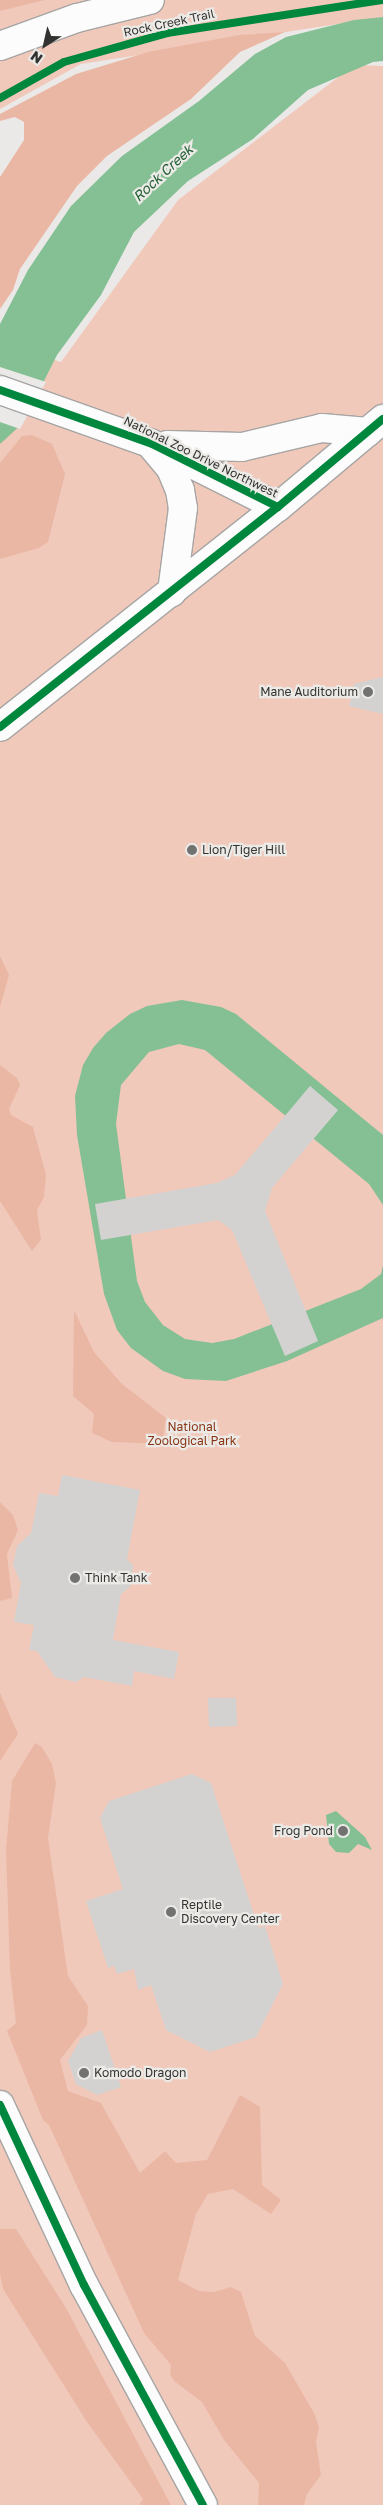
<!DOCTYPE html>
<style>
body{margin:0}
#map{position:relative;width:383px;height:2505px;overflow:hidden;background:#eae9e8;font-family:"Golos Text",sans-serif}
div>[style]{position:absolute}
.green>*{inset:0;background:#f1c9bb}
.forest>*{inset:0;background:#ebb7a5}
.water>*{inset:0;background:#85c095}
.pier>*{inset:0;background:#eae9e8}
.building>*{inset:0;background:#d3d2d1}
.roads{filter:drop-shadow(1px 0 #a6a5a4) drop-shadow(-1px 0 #a6a5a4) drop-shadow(0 1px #a6a5a4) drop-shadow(0 -1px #a6a5a4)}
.minor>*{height:28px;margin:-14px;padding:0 14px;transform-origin:14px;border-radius:14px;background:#fcfcfc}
.major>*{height:28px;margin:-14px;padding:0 14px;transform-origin:14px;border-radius:14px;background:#fcfcfc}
.cycleway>*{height:8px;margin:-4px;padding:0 4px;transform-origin:4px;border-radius:4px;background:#00873e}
.dots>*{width:14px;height:14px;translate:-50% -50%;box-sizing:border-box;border:2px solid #ebeae7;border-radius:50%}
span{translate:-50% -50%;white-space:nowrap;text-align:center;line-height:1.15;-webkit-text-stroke:4.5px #ebeae7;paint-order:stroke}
.street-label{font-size:12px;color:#323230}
.poi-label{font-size:12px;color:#323230}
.right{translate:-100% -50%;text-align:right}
.left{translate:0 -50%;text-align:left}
.park-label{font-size:12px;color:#893515}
.water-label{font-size:14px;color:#256137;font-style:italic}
.north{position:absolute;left:20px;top:20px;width:50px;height:50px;-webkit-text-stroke:4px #ebeae7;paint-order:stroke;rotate:215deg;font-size:14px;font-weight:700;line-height:20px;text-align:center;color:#323230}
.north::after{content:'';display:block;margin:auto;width:18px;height:22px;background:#323230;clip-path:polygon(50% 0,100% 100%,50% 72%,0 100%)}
</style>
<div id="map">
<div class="green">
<div style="clip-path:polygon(0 0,383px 0,383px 17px,81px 64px,0 109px)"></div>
<div style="clip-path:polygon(354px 65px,383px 66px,383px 2505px,0 2505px,0 343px,61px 362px,178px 200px)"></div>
</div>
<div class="forest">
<div style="clip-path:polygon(0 0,45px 0,0 11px)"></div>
<div style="clip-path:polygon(285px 32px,240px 52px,191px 99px,107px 156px,77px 186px,20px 269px,13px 290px,0 309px,0 177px,24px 140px,24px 122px,15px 117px,0 121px,0 114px,76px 74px,148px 52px,239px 35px)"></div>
<div style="clip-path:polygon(32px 435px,52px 444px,65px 474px,48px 542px,39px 548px,0 559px,0 463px,22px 436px)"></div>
<div style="clip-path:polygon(0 956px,9px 975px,0 1007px)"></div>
<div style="clip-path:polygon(0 1065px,17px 1078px,20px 1085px,9px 1109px,11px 1115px,33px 1127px,46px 1175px,44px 1197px,37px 1210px,41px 1240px,32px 1251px,0 1201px)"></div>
<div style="clip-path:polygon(74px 1310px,94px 1352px,122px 1384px,166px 1418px,162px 1444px,112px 1442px,92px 1433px,94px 1414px,73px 1396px)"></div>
<div style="clip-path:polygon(0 1502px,13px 1515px,18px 1530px,7px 1554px,12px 1598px,0 1601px)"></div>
<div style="clip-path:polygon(0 1693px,18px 1734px,0 1761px)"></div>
<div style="clip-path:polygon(35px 1743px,42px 1747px,52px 1764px,56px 1783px,48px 1838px,68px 1976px,88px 2006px,87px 2025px,60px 2060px,68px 2091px,101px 2103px,140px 2173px,165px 2151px,176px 2163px,207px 2160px,240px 2095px,260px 2107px,262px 2185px,281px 2200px,271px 2214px,233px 2189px,208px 2194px,196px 2214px,178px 2280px,199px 2291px,214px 2292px,231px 2287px,241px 2292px,255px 2336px,285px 2363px,314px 2413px,319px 2427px,316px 2442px,321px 2475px,307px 2494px,304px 2505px,258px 2505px,259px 2483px,224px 2440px,202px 2402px,174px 2381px,170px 2374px,171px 2365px,144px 2333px,49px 2125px,43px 2120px,7px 2031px,16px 2023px,10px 1970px,6px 1850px,12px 1781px)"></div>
<div style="clip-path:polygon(0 2229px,16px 2229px,66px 2308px,171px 2505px,139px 2505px,143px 2499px,87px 2422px,3px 2289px,0 2274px)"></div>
</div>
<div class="water">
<div style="clip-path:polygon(383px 17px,383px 61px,373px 62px,308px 90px,253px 139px,188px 181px,134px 232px,101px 295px,57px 355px,23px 423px,0 444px,0 324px,28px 270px,71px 206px,122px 156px,199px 101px,255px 54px,286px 37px,354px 20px)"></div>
<div style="clip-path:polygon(182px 1000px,221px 1007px,236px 1014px,383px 1135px,383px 1205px,369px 1184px,205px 1050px,179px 1044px,149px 1052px,121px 1085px,116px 1124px,137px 1281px,145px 1302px,163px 1325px,185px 1339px,212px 1343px,234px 1339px,361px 1289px,381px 1274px,383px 1265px,383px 1318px,287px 1361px,226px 1381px,185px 1379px,163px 1371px,131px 1348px,117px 1330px,104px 1294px,77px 1135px,75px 1096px,83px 1065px,93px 1048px,106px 1033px,130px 1014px,147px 1006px)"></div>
<div style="clip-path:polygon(336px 1811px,365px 1837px,372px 1850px,358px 1844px,349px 1853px,336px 1852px,329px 1844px,326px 1815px)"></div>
</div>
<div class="pier">
<div style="clip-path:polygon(0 367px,46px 382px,20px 429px,0 422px)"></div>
</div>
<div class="building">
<div style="clip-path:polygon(383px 677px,383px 714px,349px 706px,354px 684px)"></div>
<div style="clip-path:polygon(310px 1086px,338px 1110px,272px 1188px,265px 1211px,318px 1341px,285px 1356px,232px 1230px,218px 1220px,101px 1240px,95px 1204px,217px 1183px,235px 1175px)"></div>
<div style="clip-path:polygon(62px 1475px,140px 1490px,127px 1559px,133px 1566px,130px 1587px,121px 1594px,113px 1640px,179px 1652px,174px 1679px,134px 1671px,132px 1686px,84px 1677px,76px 1682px,55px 1677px,37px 1651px,29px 1650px,34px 1625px,14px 1622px,21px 1583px,13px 1565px,17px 1546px,31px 1533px,39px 1493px,58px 1496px)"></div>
<div style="clip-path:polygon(208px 1698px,236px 1698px,237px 1726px,209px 1727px)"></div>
<div style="clip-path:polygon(192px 1774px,211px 1783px,257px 1924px,259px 1928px,265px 1926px,283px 1984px,256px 2037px,210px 2052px,166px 2030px,151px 1985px,138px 1990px,134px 1969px,117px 1974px,114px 1966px,108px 1968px,86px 1901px,123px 1889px,100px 1818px,109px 1801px)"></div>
<div style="clip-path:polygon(102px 2030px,121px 2087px,97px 2095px,76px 2084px,68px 2061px,81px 2038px)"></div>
</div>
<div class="roads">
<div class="minor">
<div style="left:0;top:390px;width:159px;rotate:19.5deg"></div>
<div style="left:150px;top:443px;width:143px;rotate:26.6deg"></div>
<div style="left:167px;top:445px;width:75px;rotate:1.5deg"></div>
<div style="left:242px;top:447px;width:82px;rotate:-13.4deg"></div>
<div style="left:322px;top:428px;width:46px;rotate:5deg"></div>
<div style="left:152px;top:446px;width:30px;rotate:50deg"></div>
<div style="left:171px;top:469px;width:23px;rotate:67deg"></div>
<div style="left:180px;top:490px;width:18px;rotate:81deg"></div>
<div style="left:183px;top:508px;width:85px;rotate:97.5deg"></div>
<div style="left:0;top:727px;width:355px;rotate:-38.4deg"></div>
<div style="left:278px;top:507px;width:137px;rotate:-40deg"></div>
<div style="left:0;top:2105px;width:199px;rotate:65deg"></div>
<div style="left:84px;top:2285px;width:250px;rotate:61.6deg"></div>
</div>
<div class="major">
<div style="left:0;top:46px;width:82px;rotate:-20deg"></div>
<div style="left:77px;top:18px;width:75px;rotate:-13.9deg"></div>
</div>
</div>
<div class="cycleway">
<div style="left:0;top:98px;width:73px;rotate:-29.4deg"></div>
<div style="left:64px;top:62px;width:107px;rotate:-15.7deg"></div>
<div style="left:167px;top:33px;width:219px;rotate:-8.7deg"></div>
<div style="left:0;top:390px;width:159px;rotate:19.5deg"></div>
<div style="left:150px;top:443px;width:143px;rotate:26.6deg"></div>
<div style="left:0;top:727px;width:355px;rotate:-38.4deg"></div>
<div style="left:278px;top:507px;width:137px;rotate:-40deg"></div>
<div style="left:0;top:2105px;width:199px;rotate:65deg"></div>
<div style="left:84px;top:2285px;width:250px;rotate:61.6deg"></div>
</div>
<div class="dots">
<div style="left:368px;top:692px;background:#727270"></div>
<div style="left:192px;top:850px;background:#727270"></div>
<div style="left:75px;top:1578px;background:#727270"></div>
<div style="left:343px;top:1831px;background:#727270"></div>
<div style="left:171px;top:1912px;background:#727270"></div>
<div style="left:84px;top:2073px;background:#727270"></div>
</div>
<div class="street-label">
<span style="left:169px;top:23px;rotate:-12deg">Rock Creek Trail</span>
<span style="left:201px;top:457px;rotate:26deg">National Zoo Drive Northwest</span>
</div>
<div class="poi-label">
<span class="right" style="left:358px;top:692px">Mane Auditorium</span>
<span class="left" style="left:202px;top:850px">Lion/Tiger Hill</span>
<span class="left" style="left:85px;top:1578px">Think Tank</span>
<span class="right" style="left:333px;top:1831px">Frog Pond</span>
<span class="left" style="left:181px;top:1912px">Reptile<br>Discovery Center</span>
<span class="left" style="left:94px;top:2073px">Komodo Dragon</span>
</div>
<div class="park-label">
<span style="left:192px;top:1434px">National<br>Zoological Park</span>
</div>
<div class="water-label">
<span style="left:163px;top:173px;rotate:-43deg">Rock Creek</span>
</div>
<div class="north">N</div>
</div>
